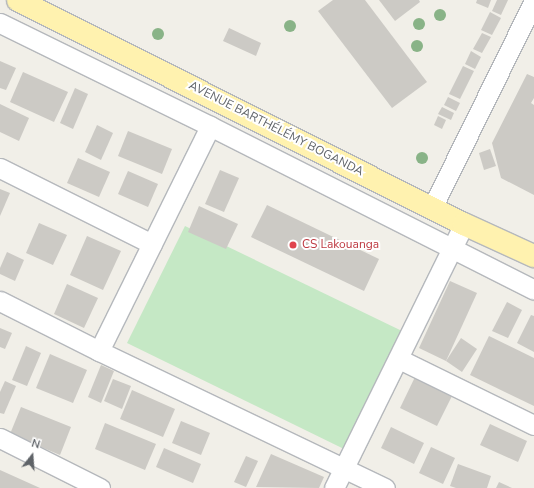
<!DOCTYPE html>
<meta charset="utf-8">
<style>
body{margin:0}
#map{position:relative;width:534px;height:488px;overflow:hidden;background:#f1efe8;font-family:"Nunito Sans",sans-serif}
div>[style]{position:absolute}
.green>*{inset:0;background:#c5e8c5}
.building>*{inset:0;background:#cccac5}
.roads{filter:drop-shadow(1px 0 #b5b8bc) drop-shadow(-1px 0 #b5b8bc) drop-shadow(0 1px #b5b8bc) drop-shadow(0 -1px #b5b8bc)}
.minor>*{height:19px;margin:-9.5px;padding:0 9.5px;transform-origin:9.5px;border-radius:9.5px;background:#fff}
.major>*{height:22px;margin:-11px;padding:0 11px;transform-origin:11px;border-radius:11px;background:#fff2af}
.trees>*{width:12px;height:12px;margin:-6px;border-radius:50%;background:#89b387}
.dots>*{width:11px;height:11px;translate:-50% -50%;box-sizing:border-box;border:2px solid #fff;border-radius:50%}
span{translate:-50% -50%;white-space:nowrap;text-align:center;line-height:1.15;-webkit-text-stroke:4px #fff;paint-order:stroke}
.street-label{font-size:12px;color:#5f6368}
.health-label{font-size:12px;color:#be3a42}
.left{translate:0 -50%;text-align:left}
.north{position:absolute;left:12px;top:436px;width:40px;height:40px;-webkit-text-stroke:3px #fff;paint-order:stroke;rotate:17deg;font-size:11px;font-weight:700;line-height:16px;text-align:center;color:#5f6368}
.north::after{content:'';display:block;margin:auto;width:14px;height:18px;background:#5f6368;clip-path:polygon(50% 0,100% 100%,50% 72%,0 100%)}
</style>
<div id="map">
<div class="green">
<div style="clip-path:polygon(185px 226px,402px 331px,344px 449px,127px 343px)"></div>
</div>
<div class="building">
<div style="clip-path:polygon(333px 0,365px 0,427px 82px,392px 108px,318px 11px)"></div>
<div style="clip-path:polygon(379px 0,419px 0,420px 2px,395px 21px)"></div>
<div style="clip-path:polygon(477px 0,491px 0,488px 8px,476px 3px)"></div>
<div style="clip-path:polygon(497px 0,508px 0,501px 15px,492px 11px)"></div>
<div style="clip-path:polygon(490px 12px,501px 18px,492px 35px,481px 30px)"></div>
<div style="clip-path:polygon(229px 28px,261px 43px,256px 56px,223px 41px)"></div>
<div style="clip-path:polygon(482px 33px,491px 37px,482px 53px,473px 49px)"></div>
<div style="clip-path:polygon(471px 51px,481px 57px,475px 69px,465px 64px)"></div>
<div style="clip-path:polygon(0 61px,16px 68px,6px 90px,0 88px)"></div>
<div style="clip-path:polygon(463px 66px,474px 71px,460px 99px,449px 94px)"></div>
<div style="clip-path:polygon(23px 72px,68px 92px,54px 122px,10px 102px)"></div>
<div style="clip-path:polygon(527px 74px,534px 77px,534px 98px,531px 103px,534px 105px,534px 195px,501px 178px,492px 143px)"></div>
<div style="clip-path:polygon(75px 88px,88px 94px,73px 129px,60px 123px)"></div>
<div style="clip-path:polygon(448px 97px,460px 103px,456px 111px,444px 105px)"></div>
<div style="clip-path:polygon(0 104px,29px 118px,19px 141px,0 132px)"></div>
<div style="clip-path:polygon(442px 107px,454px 113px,451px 120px,438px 114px)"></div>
<div style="clip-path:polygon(438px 116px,446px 120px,442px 129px,434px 125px)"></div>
<div style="clip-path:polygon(97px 125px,113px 133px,101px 160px,85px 152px)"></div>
<div style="clip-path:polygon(128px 131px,172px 149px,162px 174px,118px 156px)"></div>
<div style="clip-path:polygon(490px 149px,496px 166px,484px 170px,479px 153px)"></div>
<div style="clip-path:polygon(78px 158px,110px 172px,99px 197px,67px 183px)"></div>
<div style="clip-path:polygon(220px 170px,239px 178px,224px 212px,205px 204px)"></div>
<div style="clip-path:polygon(128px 171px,158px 184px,148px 207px,118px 194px)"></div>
<div style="clip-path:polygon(0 189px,10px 193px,0 216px)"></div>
<div style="clip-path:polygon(267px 205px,379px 259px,364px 291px,251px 237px)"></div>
<div style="clip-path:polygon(199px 206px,238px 224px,226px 249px,188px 232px)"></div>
<div style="clip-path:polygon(39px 223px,67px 235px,53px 265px,26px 253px)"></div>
<div style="clip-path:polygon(87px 236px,121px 251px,103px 290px,70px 275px)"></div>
<div style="clip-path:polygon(7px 252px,24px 260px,15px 281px,0 274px,0 268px)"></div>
<div style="clip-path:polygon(450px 281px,477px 293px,446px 361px,419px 348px)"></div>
<div style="clip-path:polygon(67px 284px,98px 298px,84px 328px,54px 314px)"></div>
<div style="clip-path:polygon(507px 302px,522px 310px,508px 338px,492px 331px)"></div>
<div style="clip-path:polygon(531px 315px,534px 316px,534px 352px,517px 343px)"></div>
<div style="clip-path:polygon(0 328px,12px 333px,5px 349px,0 347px)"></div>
<div style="clip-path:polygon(489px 336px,534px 358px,534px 406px,470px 375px)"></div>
<div style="clip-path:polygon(461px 338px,477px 349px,462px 372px,446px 361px)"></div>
<div style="clip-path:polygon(26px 346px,41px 353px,27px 386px,12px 380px)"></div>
<div style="clip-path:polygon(50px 354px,87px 370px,73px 403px,36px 388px)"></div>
<div style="clip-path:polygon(101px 365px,114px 371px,101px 403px,88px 397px)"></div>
<div style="clip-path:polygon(415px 377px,452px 396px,437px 426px,400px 408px)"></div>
<div style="clip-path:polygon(113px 379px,131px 386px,122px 409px,104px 401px)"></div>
<div style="clip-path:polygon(5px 381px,16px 386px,4px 414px,0 413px,0 392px)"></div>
<div style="clip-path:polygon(132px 390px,175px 409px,163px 437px,120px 419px)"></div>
<div style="clip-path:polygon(21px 407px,71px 427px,60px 455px,10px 434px)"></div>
<div style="clip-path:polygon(181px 421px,210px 433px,201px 455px,172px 443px)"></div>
<div style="clip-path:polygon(105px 423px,156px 444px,145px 470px,95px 449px)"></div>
<div style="clip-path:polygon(490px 424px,527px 441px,518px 462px,480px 445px)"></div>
<div style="clip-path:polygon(391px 427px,424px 443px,414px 464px,381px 448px)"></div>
<div style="clip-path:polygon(431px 447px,455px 458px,443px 484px,419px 473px)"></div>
<div style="clip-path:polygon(164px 448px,201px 464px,193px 483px,156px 467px)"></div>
<div style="clip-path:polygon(271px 454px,324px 477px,319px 488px,256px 487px)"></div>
<div style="clip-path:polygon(246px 456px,258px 461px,246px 487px,234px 482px)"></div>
<div style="clip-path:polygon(458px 464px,491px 476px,487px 488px,456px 488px,450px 486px)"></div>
<div style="clip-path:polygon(0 470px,40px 488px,0 488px)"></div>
<div style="clip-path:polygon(499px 482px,512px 488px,496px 488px)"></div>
</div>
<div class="roads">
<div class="minor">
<div style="left:0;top:23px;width:234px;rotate:26.1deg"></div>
<div style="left:210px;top:126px;width:363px;rotate:26.8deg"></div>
<div style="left:0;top:168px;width:170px;rotate:26.6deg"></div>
<div style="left:432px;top:208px;width:231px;rotate:-63.8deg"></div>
<div style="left:0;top:301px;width:111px;rotate:26.8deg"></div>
<div style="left:99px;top:351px;width:317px;rotate:25.6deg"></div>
<div style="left:99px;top:351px;width:251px;rotate:-63.7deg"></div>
<div style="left:399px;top:359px;width:150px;rotate:26.1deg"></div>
<div style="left:0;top:438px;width:112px;rotate:26.6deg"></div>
<div style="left:334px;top:488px;width:294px;rotate:-63.8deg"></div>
</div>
<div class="major">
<div style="left:18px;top:0;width:499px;rotate:26.7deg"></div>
<div style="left:464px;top:224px;width:77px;rotate:24.6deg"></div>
</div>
</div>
<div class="trees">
<div style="left:440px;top:15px"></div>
<div style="left:419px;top:24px"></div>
<div style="left:290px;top:26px"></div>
<div style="left:158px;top:34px"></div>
<div style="left:417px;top:46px"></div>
<div style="left:422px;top:158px"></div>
</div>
<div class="dots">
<div style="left:293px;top:245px;background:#e0444e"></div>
</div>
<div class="street-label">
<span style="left:276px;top:129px;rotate:27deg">AVENUE BARTHÉLÉMY BOGANDA</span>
</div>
<div class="health-label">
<span class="left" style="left:302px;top:245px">CS Lakouanga</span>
</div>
<div class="north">N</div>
</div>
